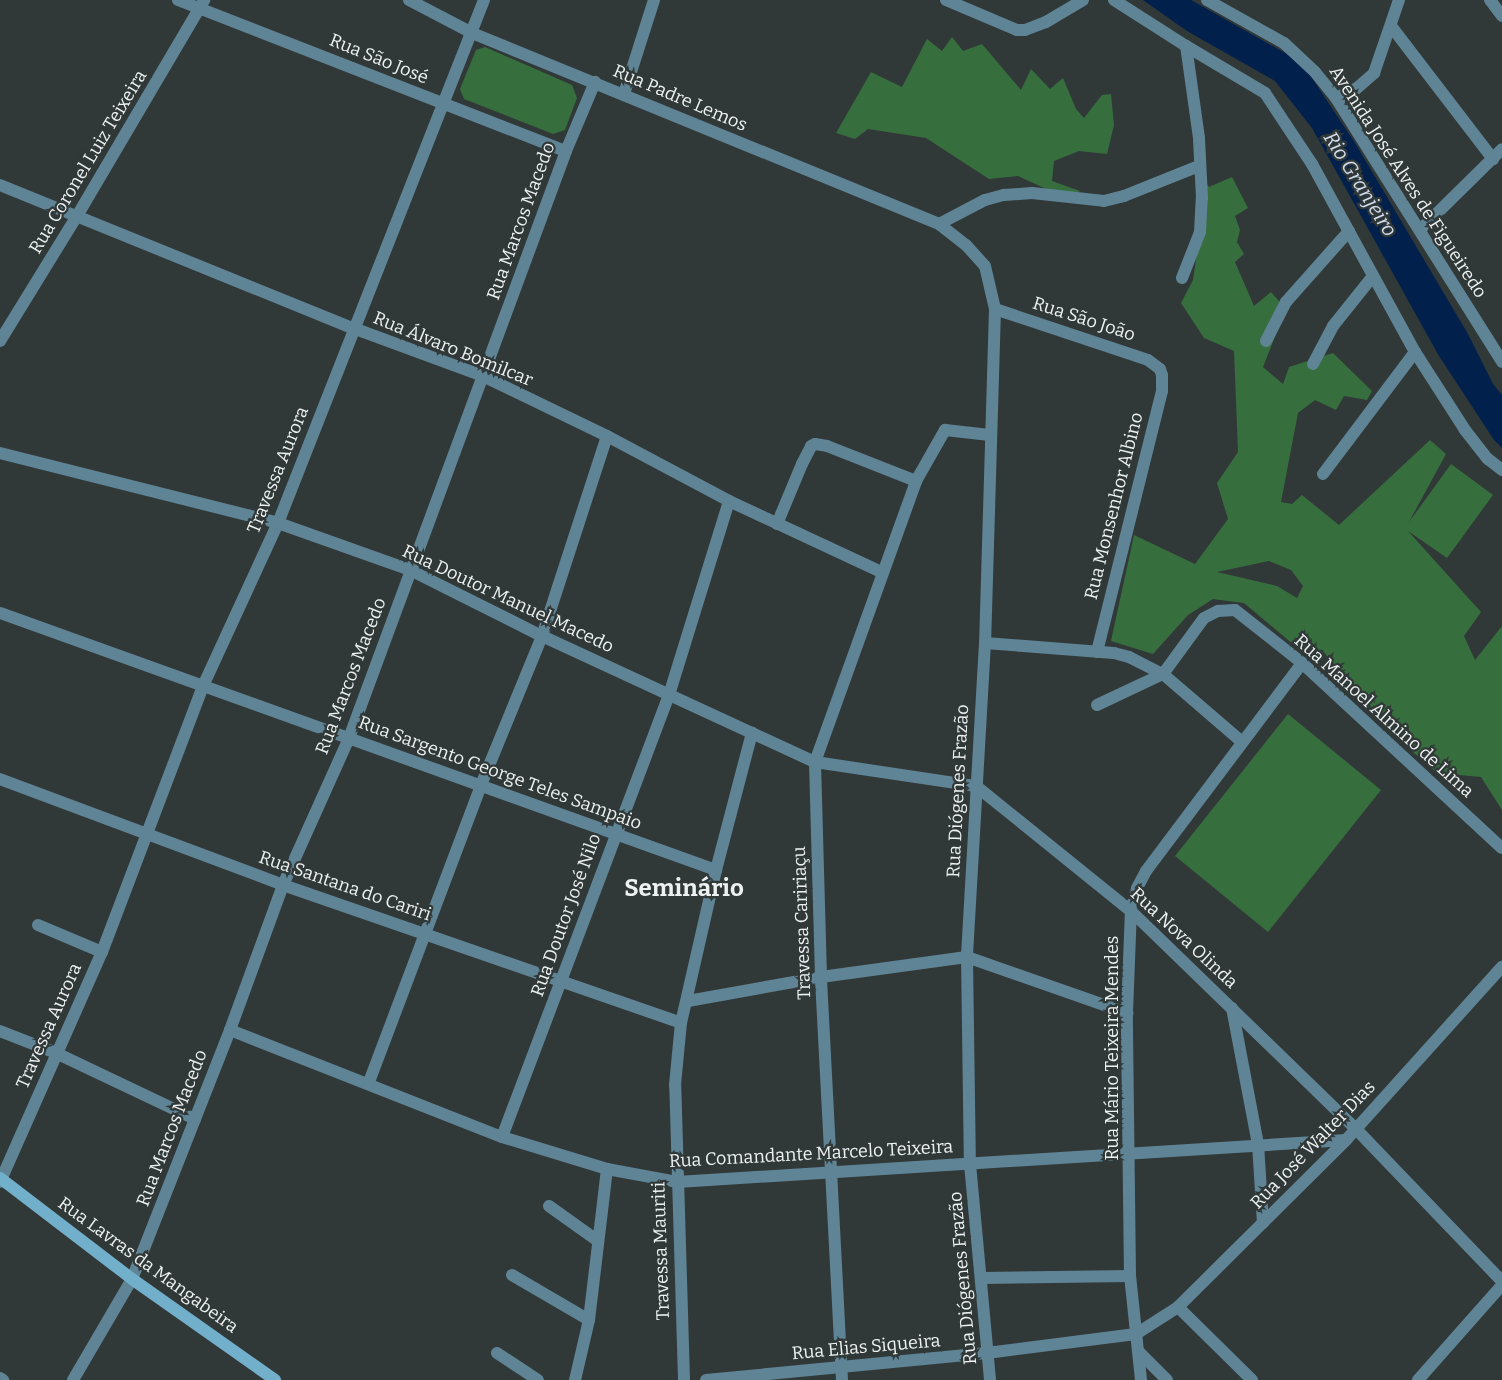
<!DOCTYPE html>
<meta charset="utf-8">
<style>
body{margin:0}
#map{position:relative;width:1502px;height:1380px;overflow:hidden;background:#313838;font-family:Bitter,serif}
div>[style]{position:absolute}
.green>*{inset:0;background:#376e3e}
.water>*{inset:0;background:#01204b}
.street>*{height:12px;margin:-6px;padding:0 6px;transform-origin:6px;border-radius:6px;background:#5f8495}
.secondary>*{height:12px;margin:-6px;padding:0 6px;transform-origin:6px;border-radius:6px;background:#72afcb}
span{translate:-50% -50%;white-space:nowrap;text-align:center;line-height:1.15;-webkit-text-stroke:4.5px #313838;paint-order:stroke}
.street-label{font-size:18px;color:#edf1f1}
.water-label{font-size:20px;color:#d2def0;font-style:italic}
.district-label{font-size:24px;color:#edf1f1;font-weight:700}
</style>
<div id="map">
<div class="green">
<div style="clip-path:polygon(952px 37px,963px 51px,982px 44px,1021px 90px,1031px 69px,1050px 89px,1063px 78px,1076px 109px,1084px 118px,1102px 95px,1111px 94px,1114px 125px,1107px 154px,1079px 151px,1054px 161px,1052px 181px,1080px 191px,1068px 199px,1018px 176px,989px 179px,926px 138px,868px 129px,855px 139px,836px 133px,871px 72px,902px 87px,927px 39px,942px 51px)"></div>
<div style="clip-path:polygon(485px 47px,572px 85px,577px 98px,565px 130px,553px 134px,464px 99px,460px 89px,476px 50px)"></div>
<div style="clip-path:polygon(evenodd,1232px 177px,1248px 208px,1235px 216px,1240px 230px,1237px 242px,1244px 254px,1235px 262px,1254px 306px,1271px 292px,1286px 309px,1263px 367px,1283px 384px,1289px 367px,1333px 353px,1372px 391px,1367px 400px,1344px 396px,1336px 410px,1315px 400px,1298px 413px,1281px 502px,1292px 504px,1302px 495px,1339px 525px,1430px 440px,1446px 454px,1409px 522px,1451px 464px,1493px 495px,1447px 558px,1408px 531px,1481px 612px,1464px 636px,1475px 660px,1502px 626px,1502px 810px,1481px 777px,1437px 773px,1397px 738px,1321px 649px,1319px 666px,1244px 603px,1213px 599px,1188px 615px,1153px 654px,1111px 641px,1134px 535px,1195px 564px,1228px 519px,1217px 483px,1238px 452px,1234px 351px,1204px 338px,1181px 303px,1193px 280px,1207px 184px,1209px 187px,1232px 177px,1269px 561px,1291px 570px,1303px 586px,1297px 598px,1277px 586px,1217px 572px,1269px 561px)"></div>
<div style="clip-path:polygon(1288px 714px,1381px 790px,1268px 932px,1175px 856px)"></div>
</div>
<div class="water">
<div style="clip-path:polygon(1143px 0,1191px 0,1292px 57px,1308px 72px,1355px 143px,1468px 334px,1493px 384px,1502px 395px,1502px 448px,1494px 440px,1439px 356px,1312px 128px,1275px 81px,1187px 31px)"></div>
</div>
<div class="street">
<div style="left:178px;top:0;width:416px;rotate:21.3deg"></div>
<div style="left:409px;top:0;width:71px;rotate:27.6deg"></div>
<div style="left:472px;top:33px;width:505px;rotate:22.24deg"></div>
<div style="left:939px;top:224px;width:34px;rotate:38deg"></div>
<div style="left:966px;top:245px;width:28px;rotate:48deg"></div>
<div style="left:985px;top:266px;width:44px;rotate:76.9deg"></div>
<div style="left:995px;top:309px;width:334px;rotate:91.7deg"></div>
<div style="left:985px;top:643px;width:315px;rotate:93.3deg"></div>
<div style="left:967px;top:957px;width:207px;rotate:89.2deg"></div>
<div style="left:970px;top:1164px;width:217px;rotate:84.7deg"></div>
<div style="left:946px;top:0;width:77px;rotate:22.9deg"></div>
<div style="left:1017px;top:30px;width:8px"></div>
<div style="left:1025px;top:30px;width:22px;rotate:-21deg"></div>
<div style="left:1046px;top:22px;width:43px;rotate:-30.7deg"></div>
<div style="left:1114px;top:0;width:85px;rotate:32.6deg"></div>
<div style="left:1186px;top:46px;width:92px;rotate:30.7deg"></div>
<div style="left:1265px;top:93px;width:85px;rotate:56.5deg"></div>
<div style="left:1312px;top:164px;width:214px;rotate:61.3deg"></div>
<div style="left:1415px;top:352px;width:93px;rotate:57.3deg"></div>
<div style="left:1465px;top:430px;width:37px;rotate:52deg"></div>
<div style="left:1488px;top:459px;width:18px;rotate:38deg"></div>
<div style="left:1207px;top:0;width:88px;rotate:29.2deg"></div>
<div style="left:1284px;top:43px;width:42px;rotate:43.1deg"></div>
<div style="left:1315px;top:72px;width:33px;rotate:51deg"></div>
<div style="left:1336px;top:98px;width:312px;rotate:57.8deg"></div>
<div style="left:1490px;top:0;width:20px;rotate:53deg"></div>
<div style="left:1391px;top:26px;width:168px;rotate:52.5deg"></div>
<div style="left:624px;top:94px;width:99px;rotate:-72.3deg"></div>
<div style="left:1336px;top:98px;width:23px;rotate:-25deg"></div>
<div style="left:1357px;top:88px;width:23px;rotate:-41deg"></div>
<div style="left:1374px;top:73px;width:77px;rotate:-71.1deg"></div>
<div style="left:0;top:185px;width:381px;rotate:22.1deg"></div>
<div style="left:353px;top:328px;width:139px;rotate:20.3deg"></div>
<div style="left:483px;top:376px;width:138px;rotate:25.8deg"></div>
<div style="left:607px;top:436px;width:138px;rotate:28deg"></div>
<div style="left:729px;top:501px;width:168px;rotate:25deg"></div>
<div style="left:939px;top:224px;width:52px;rotate:-27.6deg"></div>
<div style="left:985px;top:200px;width:20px;rotate:-15deg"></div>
<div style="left:1004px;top:195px;width:28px;rotate:-4deg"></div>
<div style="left:1032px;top:193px;width:72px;rotate:6.3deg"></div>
<div style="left:1104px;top:201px;width:21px;rotate:-14deg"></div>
<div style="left:1124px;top:196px;width:81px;rotate:-21.8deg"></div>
<div style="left:1420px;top:230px;width:115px;rotate:-44.6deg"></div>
<div style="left:1182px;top:278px;width:49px;rotate:-68.6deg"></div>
<div style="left:1200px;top:232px;width:34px;rotate:-87deg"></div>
<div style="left:1202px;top:198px;width:60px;rotate:-92.9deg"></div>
<div style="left:1199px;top:138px;width:93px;rotate:-98deg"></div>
<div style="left:995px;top:309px;width:161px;rotate:18.4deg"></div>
<div style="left:1148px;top:360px;width:15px;rotate:37deg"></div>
<div style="left:1160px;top:369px;width:6px;rotate:72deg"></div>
<div style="left:1162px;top:375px;width:16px;rotate:90deg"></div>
<div style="left:1162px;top:391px;width:269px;rotate:104deg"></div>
<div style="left:0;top:341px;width:147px;rotate:-58.4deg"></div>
<div style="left:77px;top:216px;width:251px;rotate:-59.5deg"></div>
<div style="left:1266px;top:341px;width:44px;rotate:-62.9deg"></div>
<div style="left:1286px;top:302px;width:95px;rotate:-48.4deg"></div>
<div style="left:1313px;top:364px;width:43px;rotate:-62.2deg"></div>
<div style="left:1333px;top:326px;width:64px;rotate:-51.3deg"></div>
<div style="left:0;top:453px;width:287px;rotate:14.1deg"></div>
<div style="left:278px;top:523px;width:140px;rotate:19.6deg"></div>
<div style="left:410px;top:570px;width:148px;rotate:26.6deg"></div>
<div style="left:542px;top:636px;width:301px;rotate:24.8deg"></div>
<div style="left:815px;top:762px;width:163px;rotate:8.5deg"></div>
<div style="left:976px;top:786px;width:199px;rotate:38.9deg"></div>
<div style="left:1131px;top:911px;width:313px;rotate:44.1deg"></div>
<div style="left:1356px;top:1129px;width:211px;rotate:46.2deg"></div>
<div style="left:1323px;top:474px;width:153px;rotate:-53deg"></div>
<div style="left:777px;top:524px;width:65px;rotate:-67.4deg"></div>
<div style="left:802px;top:464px;width:20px;rotate:-63deg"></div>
<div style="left:811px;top:446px;width:4px;rotate:-27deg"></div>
<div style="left:815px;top:444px;width:12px;rotate:9deg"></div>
<div style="left:827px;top:446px;width:96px;rotate:21.5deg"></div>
<div style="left:0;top:613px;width:761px;rotate:19.75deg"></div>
<div style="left:985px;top:643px;width:129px;rotate:4.4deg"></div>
<div style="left:1114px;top:653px;width:16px;rotate:15deg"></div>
<div style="left:1129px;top:657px;width:38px;rotate:27deg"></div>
<div style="left:1163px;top:674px;width:103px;rotate:40.7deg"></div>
<div style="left:1097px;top:705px;width:73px;rotate:-25.2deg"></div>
<div style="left:1163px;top:674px;width:69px;rotate:-53.8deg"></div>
<div style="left:1204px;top:618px;width:16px;rotate:-27deg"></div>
<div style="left:1218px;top:611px;width:17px;rotate:-3deg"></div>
<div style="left:1235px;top:610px;width:85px;rotate:38.3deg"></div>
<div style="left:1302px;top:663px;width:272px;rotate:42.8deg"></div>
<div style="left:0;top:779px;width:302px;rotate:20.5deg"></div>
<div style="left:283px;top:885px;width:421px;rotate:19.1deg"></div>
<div style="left:38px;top:925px;width:69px;rotate:22.9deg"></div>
<div style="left:688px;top:1001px;width:135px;rotate:-10.2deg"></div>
<div style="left:821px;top:977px;width:147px;rotate:-7.8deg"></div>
<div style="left:967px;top:957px;width:170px;rotate:19.3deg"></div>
<div style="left:1232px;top:1008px;width:138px;rotate:79.2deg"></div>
<div style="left:1258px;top:1144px;width:79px;rotate:86.4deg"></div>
<div style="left:230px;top:1030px;width:292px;rotate:21.5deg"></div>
<div style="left:502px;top:1137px;width:110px;rotate:16.9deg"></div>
<div style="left:607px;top:1169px;width:71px;rotate:10.5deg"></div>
<div style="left:677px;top:1182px;width:670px;rotate:-3.59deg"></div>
<div style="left:0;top:1031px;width:60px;rotate:21.4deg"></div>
<div style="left:56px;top:1053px;width:154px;rotate:25.4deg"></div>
<div style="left:369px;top:1082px;width:317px;rotate:-69.3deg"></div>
<div style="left:481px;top:785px;width:161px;rotate:-67.7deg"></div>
<div style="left:542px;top:636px;width:210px;rotate:-72deg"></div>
<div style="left:502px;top:1137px;width:472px;rotate:-69.3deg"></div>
<div style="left:669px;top:695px;width:203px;rotate:-72.8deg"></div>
<div style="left:0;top:1182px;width:252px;rotate:-66.1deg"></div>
<div style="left:102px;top:952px;width:285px;rotate:-69.2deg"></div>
<div style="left:203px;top:686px;width:179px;rotate:-65.3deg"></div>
<div style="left:278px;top:523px;width:562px;rotate:-68.5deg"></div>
<div style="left:549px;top:1206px;width:60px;rotate:35.5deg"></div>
<div style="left:512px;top:1275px;width:89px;rotate:30.3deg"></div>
<div style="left:982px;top:1278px;width:148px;rotate:-0.8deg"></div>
<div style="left:1178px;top:1307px;width:104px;rotate:44.6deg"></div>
<div style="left:1138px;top:1351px;width:41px;rotate:45deg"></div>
<div style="left:497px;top:1353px;width:49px;rotate:33.4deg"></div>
<div style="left:0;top:1378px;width:4px;rotate:34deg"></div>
<div style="left:73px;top:1380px;width:117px;rotate:-59.7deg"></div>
<div style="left:132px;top:1279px;width:268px;rotate:-68.5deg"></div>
<div style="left:230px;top:1030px;width:154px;rotate:-69.9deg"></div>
<div style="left:283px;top:885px;width:161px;rotate:-65.8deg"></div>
<div style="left:349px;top:738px;width:626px;rotate:-69.71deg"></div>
<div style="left:566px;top:151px;width:75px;rotate:-67.2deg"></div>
<div style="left:575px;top:1380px;width:62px;rotate:-76.9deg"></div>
<div style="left:589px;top:1320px;width:152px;rotate:-83.2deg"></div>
<div style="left:684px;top:1380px;width:295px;rotate:-91.7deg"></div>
<div style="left:675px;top:1085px;width:62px;rotate:-84.5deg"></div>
<div style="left:681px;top:1023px;width:157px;rotate:-77.1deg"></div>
<div style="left:716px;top:870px;width:142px;rotate:-75.3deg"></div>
<div style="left:706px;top:1380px;width:282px;rotate:-5.5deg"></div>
<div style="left:987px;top:1353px;width:150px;rotate:-7.3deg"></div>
<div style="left:1136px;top:1334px;width:50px;rotate:-32.7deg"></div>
<div style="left:1178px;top:1307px;width:237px;rotate:-44.8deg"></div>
<div style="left:1346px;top:1140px;width:233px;rotate:-48deg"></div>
<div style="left:842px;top:1380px;width:404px;rotate:-93deg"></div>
<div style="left:821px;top:977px;width:215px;rotate:-91.6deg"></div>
<div style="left:815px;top:762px;width:299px;rotate:-70.2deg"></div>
<div style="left:916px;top:481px;width:59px;rotate:-60.4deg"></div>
<div style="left:945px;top:430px;width:45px;rotate:6.3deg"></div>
<div style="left:1141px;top:1380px;width:105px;rotate:-96deg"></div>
<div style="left:1130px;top:1276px;width:263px;rotate:-90.7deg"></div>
<div style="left:1127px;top:1013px;width:102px;rotate:-87.8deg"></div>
<div style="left:1131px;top:911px;width:24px;rotate:-75deg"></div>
<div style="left:1137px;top:888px;width:19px;rotate:-62deg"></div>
<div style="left:1146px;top:871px;width:260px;rotate:-53.1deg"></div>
<div style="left:1418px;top:1380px;width:127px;rotate:-48.5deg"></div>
</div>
<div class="secondary">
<div style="left:0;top:1178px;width:166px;rotate:37.4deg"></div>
<div style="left:132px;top:1279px;width:175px;rotate:35.2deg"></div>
</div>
<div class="street-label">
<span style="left:379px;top:59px;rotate:22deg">Rua São José</span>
<span style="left:680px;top:98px;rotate:23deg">Rua Padre Lemos</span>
<span style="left:88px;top:162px;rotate:-59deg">Rua Coronel Luiz Teixeira</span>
<span style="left:1408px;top:182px;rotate:57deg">Avenida José Alves de Figueiredo</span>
<span style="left:521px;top:221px;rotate:-70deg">Rua Marcos Macedo</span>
<span style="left:1084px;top:319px;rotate:18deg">Rua São João</span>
<span style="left:453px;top:349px;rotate:22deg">Rua Álvaro Bomilcar</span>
<span style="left:278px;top:470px;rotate:-68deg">Travessa Aurora</span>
<span style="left:1114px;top:506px;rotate:-76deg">Rua Monsenhor Albino</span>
<span style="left:508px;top:599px;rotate:25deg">Rua Doutor Manuel Macedo</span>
<span style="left:351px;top:676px;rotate:-69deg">Rua Marcos Macedo</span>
<span style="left:1384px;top:716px;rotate:42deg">Rua Manoel Almino de Lima</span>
<span style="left:500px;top:773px;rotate:20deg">Rua Sargento George Teles Sampaio</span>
<span style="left:958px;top:791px;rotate:-87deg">Rua Diógenes Frazão</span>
<span style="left:345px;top:886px;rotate:19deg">Rua Santana do Cariri</span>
<span style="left:566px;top:915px;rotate:-70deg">Rua Doutor José Nilo</span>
<span style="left:802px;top:923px;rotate:-92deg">Travessa Caririaçu</span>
<span style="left:1184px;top:938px;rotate:43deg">Rua Nova Olinda</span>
<span style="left:49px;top:1026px;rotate:-66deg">Travessa Aurora</span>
<span style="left:1112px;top:1048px;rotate:-90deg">Rua Mário Teixeira Mendes</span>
<span style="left:172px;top:1128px;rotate:-69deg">Rua Marcos Macedo</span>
<span style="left:1313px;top:1145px;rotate:-46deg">Rua José Walter Dias</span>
<span style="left:811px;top:1154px;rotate:-3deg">Rua Comandante Marcelo Teixeira</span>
<span style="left:661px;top:1251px;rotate:-92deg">Travessa Mauriti</span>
<span style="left:148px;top:1265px;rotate:36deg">Rua Lavras da Mangabeira</span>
<span style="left:963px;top:1278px;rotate:-95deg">Rua Diógenes Frazão</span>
<span style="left:866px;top:1347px;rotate:-5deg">Rua Elias Siqueira</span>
</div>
<div class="water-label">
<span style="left:1360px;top:184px;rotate:58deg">Rio Granjeiro</span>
</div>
<div class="district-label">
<span style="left:684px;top:889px">Seminário</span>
</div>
</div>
